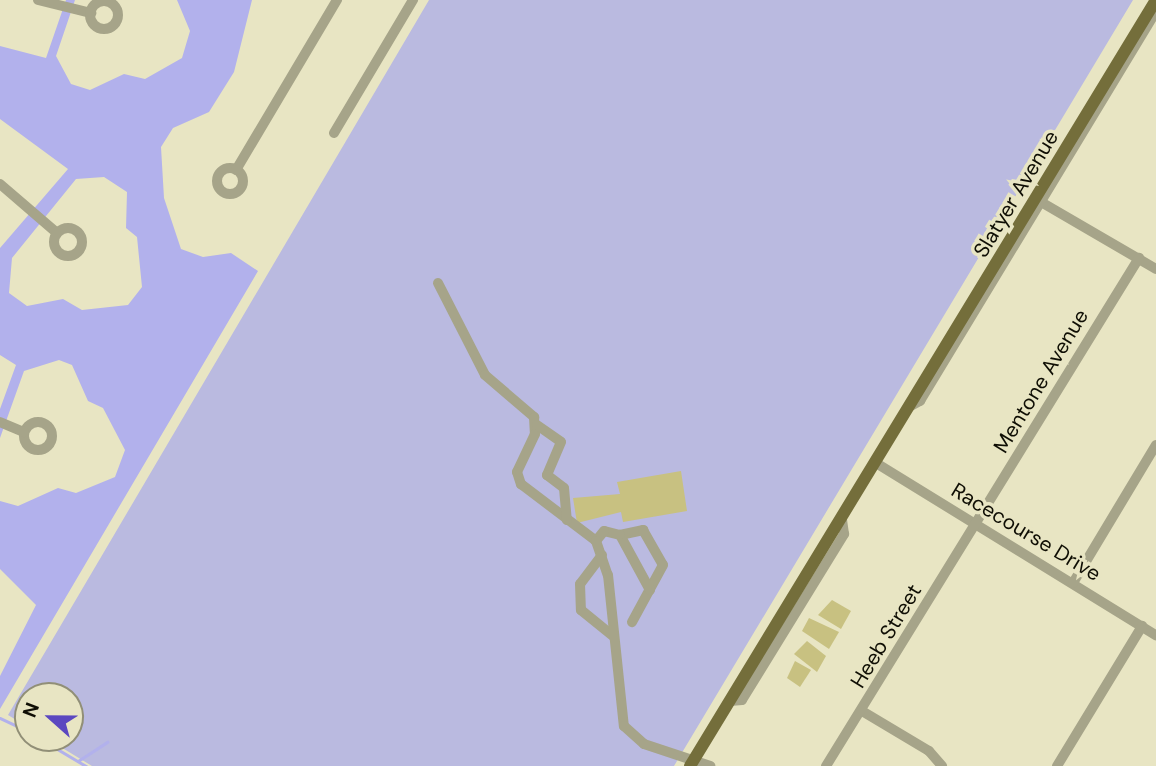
<!DOCTYPE html>
<style>
body{margin:0}
#map{position:relative;width:1156px;height:766px;overflow:hidden;background:#e8e5c3;font-family:"DM Sans",sans-serif}
div>[style]{position:absolute}
.green>*{inset:0;background:#babae0}
.water>*{inset:0;background:#b2b1ec}
.stream>*{height:2.5px;margin:-1.25px;padding:0 1.25px;transform-origin:1.25px;border-radius:1.25px;background:#b2b1ec}
.building>*{inset:0;background:#c8c181}
.minor>*{height:10px;margin:-5px;padding:0 5px;transform-origin:5px;border-radius:5px;background:#a6a489}
.minor>.ring{margin:-5px;padding:0;box-sizing:content-box;background:none;border:10px solid #a6a489;border-radius:50%}
.major>*{height:12px;margin:-6px;padding:0 6px;transform-origin:6px;border-radius:6px;background:#746e3b}
span{translate:-50% -50%;white-space:nowrap;text-align:center;line-height:1.15;-webkit-text-stroke:7px #e8e5c3;paint-order:stroke}
.street-label{font-size:21px;color:#0f0e04}
.north{position:absolute;left:14px;top:682px;width:70px;height:70px;box-sizing:border-box;background:#e8e5c3;border:2px solid #918f77;border-radius:50%;rotate:291deg;font-size:19px;font-weight:700;line-height:28px;text-align:center;color:#0f0e04}
.north::after{content:'';display:block;margin:auto;width:24px;height:32px;background:#5b48c0;clip-path:polygon(50% 0,100% 100%,50% 72%,0 100%)}
</style>
<div id="map">
<div class="green">
<div style="clip-path:polygon(429px 0,1133px 0,674px 766px,92px 766px,46px 738px,70px 738px,70px 696px,28px 696px,28px 727px,8px 715px)"></div>
</div>
<div class="water">
<div style="clip-path:polygon(evenodd,66px 0,75px 0,56px 56px,71px 84px,90px 90px,124px 74px,145px 79px,182px 58px,190px 31px,177px 0,252px 0,234px 72px,209px 112px,173px 128px,161px 147px,164px 198px,181px 249px,203px 257px,231px 253px,258px 271px,0 709px,0 676px,36px 605px,0 569px,0 501px,18px 506px,58px 488px,76px 493px,115px 477px,125px 450px,103px 408px,88px 401px,72px 365px,59px 360px,24px 371px,0 438px,0 409px,16px 365px,0 355px,0 248px,68px 169px,0 119px,0 46px,46px 58px,66px 0,104px 177px,127px 192px,126px 228px,137px 237px,142px 287px,128px 305px,82px 310px,63px 299px,27px 306px,9px 293px,12px 258px,76px 179px,104px 177px)"></div>
</div>
<div class="stream">
<div style="left:0;top:718px;width:31px;rotate:25deg"></div>
<div style="left:39px;top:738px;width:55px;rotate:30.8deg"></div>
<div style="left:78px;top:761px;width:35px;rotate:-33deg"></div>
</div>
<div class="building">
<div style="clip-path:polygon(681px 471px,687px 511px,623px 522px,621px 512px,577px 523px,573px 498px,620px 494px,617px 482px)"></div>
<div style="clip-path:polygon(832px 600px,851px 611px,841px 629px,818px 615px)"></div>
<div style="clip-path:polygon(809px 618px,839px 632px,829px 649px,802px 631px)"></div>
<div style="clip-path:polygon(807px 641px,826px 656px,817px 672px,794px 654px)"></div>
<div style="clip-path:polygon(795px 661px,811px 670px,800px 687px,787px 678px)"></div>
</div>
<div class="minor">
<div style="left:38px;top:0;width:55px;rotate:13.8deg"></div>
<div class="ring" style="left:90px;top:1px;width:18px;height:18px"></div>
<div style="left:334px;top:133px;width:155px;rotate:-59.3deg"></div>
<div class="ring" style="left:217px;top:168px;width:16px;height:16px"></div>
<div style="left:236px;top:170px;width:198px;rotate:-59.3deg"></div>
<div style="left:0;top:184px;width:75px;rotate:40.7deg"></div>
<div style="left:1041px;top:202px;width:133px;rotate:30.2deg"></div>
<div class="ring" style="left:54px;top:228px;width:18px;height:18px"></div>
<div style="left:438px;top:283px;width:103px;rotate:62.9deg"></div>
<div style="left:485px;top:375px;width:65px;rotate:40.6deg"></div>
<div style="left:534px;top:417px;width:17px;rotate:87deg"></div>
<div style="left:535px;top:434px;width:42px;rotate:115.3deg"></div>
<div style="left:517px;top:472px;width:13px;rotate:72deg"></div>
<div style="left:521px;top:484px;width:94px;rotate:37.2deg"></div>
<div style="left:909px;top:407px;width:13px;rotate:-29deg"></div>
<div style="left:920px;top:401px;width:455px;rotate:-58.8deg"></div>
<div class="ring" style="left:24px;top:422px;width:18px;height:18px"></div>
<div style="left:0;top:422px;width:26px;rotate:23deg"></div>
<div style="left:537px;top:425px;width:29px;rotate:35deg"></div>
<div style="left:561px;top:442px;width:36px;rotate:113deg"></div>
<div style="left:547px;top:475px;width:21px;rotate:37deg"></div>
<div style="left:564px;top:488px;width:32px;rotate:85deg"></div>
<div style="left:876px;top:463px;width:329px;rotate:31.6deg"></div>
<div style="left:620px;top:535px;width:24px;rotate:-12deg"></div>
<div style="left:643px;top:530px;width:40px;rotate:60.3deg"></div>
<div style="left:663px;top:565px;width:65px;rotate:118.5deg"></div>
<div style="left:602px;top:555px;width:36px;rotate:127deg"></div>
<div style="left:580px;top:584px;width:26px;rotate:88deg"></div>
<div style="left:581px;top:610px;width:41px;rotate:39.1deg"></div>
<div style="left:1073px;top:583px;width:161px;rotate:-59deg"></div>
<div style="left:650px;top:590px;width:63px;rotate:-118.6deg"></div>
<div style="left:620px;top:535px;width:16px;rotate:-166deg"></div>
<div style="left:604px;top:531px;width:13px;rotate:129deg"></div>
<div style="left:596px;top:541px;width:36px;rotate:71deg"></div>
<div style="left:608px;top:575px;width:152px;rotate:84deg"></div>
<div style="left:624px;top:726px;width:27px;rotate:42deg"></div>
<div style="left:644px;top:744px;width:70px;rotate:18.4deg"></div>
<div style="left:730px;top:701px;width:12px;rotate:-5deg"></div>
<div style="left:742px;top:700px;width:195px;rotate:-58.4deg"></div>
<div style="left:844px;top:534px;width:15px;rotate:-98deg"></div>
<div style="left:862px;top:711px;width:78px;rotate:30.8deg"></div>
<div style="left:929px;top:751px;width:20px;rotate:49deg"></div>
<div style="left:826px;top:766px;width:597px;rotate:-58.36deg"></div>
<div style="left:1057px;top:766px;width:164px;rotate:-58.7deg"></div>
</div>
<div class="major">
<div style="left:690px;top:766px;width:897px;rotate:-58.69deg"></div>
</div>
<div class="street-label">
<span style="left:1016px;top:194px;rotate:-59deg">Slatyer Avenue</span>
<span style="left:1041px;top:381px;rotate:-59deg">Mentone Avenue</span>
<span style="left:1026px;top:532px;rotate:31deg">Racecourse Drive</span>
<span style="left:886px;top:636px;rotate:-59deg">Heeb Street</span>
</div>
<div class="north">N</div>
</div>
